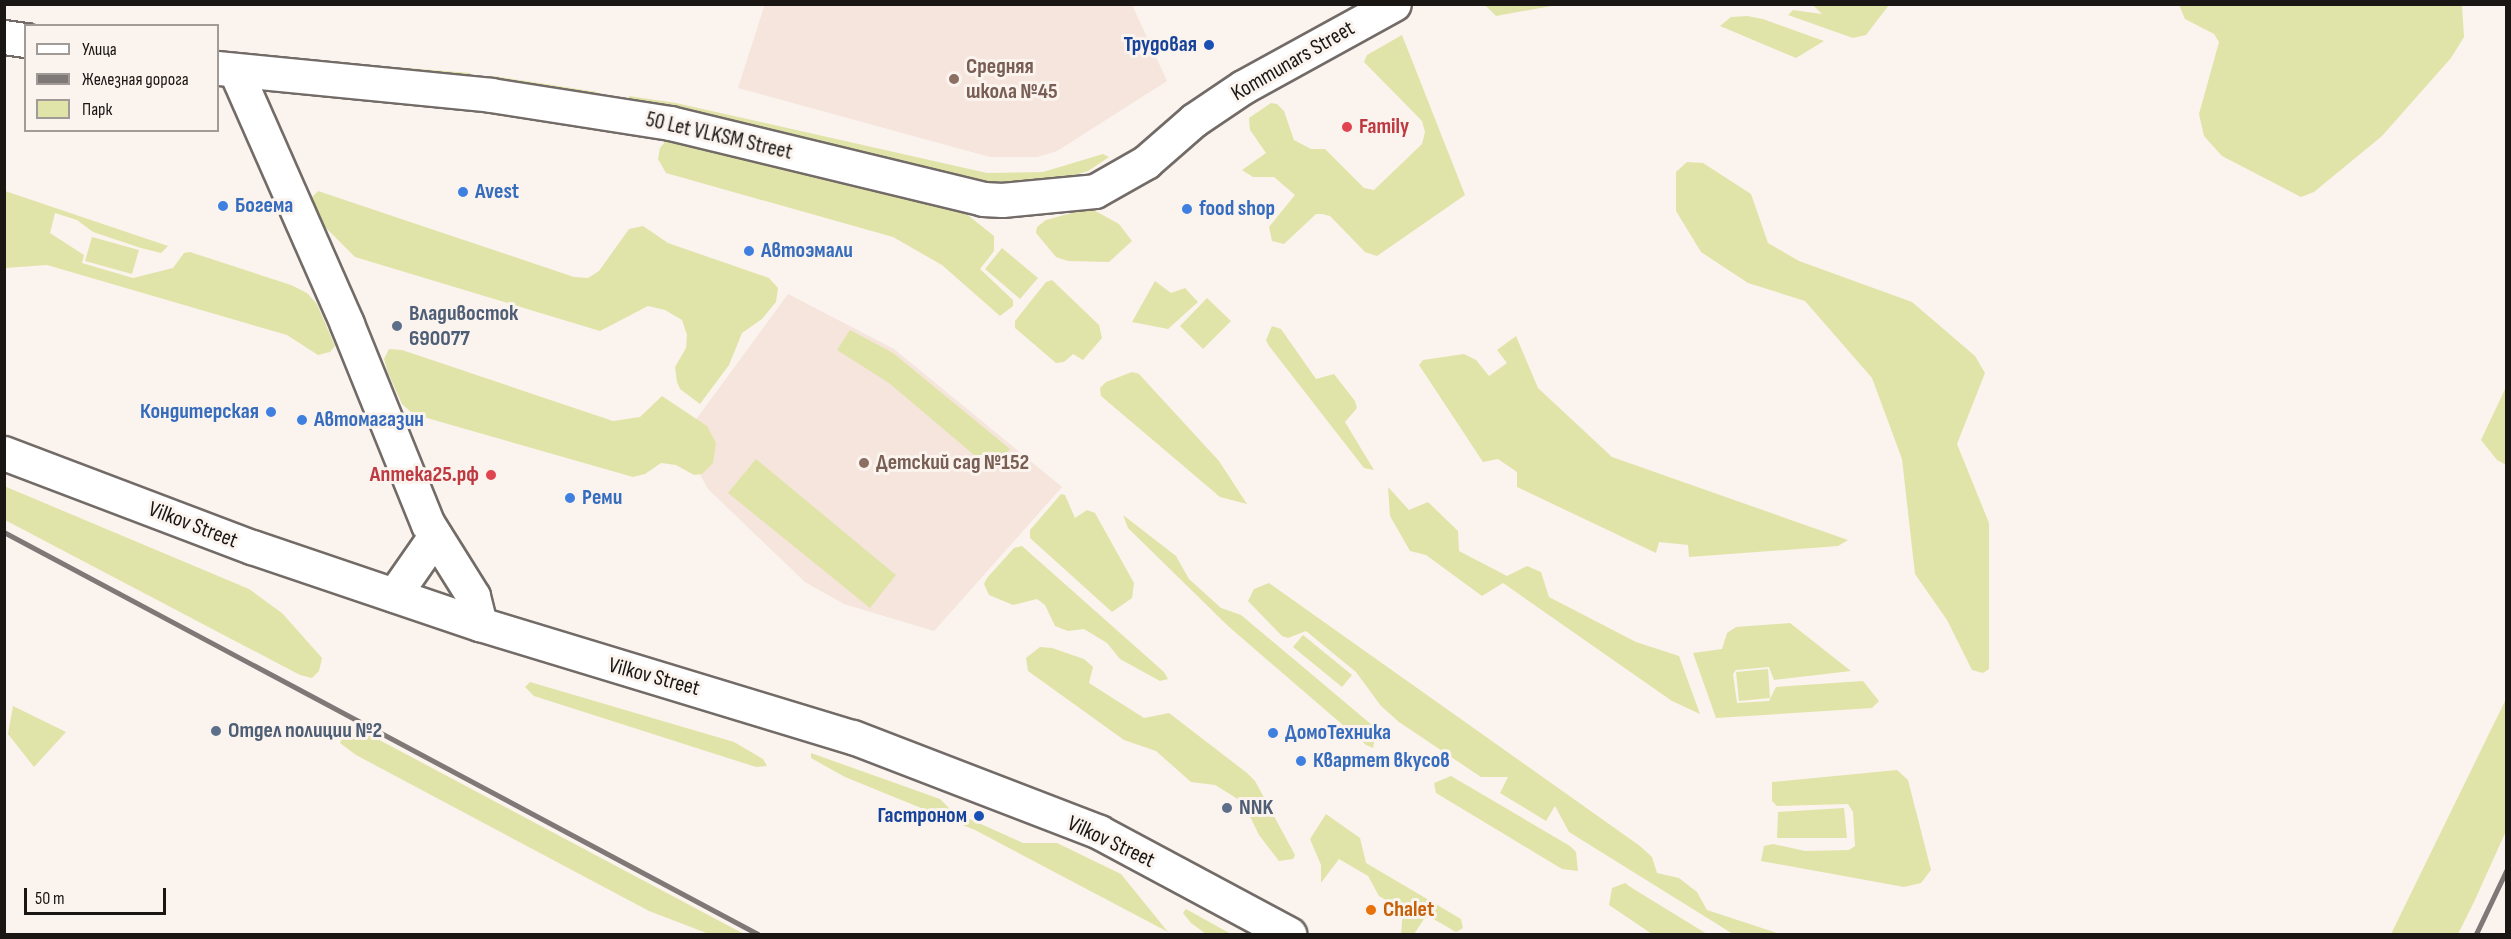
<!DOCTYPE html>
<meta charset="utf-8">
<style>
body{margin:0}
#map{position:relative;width:2511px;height:939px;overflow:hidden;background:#fbf3ee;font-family:"Sofia Sans Condensed",sans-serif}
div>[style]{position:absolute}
.built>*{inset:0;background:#f5e5dc}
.green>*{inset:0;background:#e1e4a8}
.roads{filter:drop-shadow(2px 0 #726b67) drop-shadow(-2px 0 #726b67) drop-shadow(0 2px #726b67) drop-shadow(0 -2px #726b67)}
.major>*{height:33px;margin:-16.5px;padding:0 16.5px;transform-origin:16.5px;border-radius:16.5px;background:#fff}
.rail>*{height:4.5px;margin:-2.25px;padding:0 2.25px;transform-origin:2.25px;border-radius:2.25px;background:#7e7976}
.dots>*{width:16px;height:16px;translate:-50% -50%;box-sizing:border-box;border:3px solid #fbf3ee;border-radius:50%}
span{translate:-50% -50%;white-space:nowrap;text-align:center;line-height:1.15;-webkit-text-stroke:6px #fbf3ee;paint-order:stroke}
.transit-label{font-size:22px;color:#164399;font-weight:700}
.right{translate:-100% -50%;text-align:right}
.street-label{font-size:22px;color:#191614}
.education-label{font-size:22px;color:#785e54;font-weight:700}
.left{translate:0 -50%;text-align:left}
.health-label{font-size:22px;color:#be3a42;font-weight:700}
.shop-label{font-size:22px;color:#366cbe;font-weight:700}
.service-label{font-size:22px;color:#4e5e75;font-weight:700}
.food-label{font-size:22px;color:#c56008;font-weight:700}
.frame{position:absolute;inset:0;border:6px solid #191614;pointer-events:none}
.legend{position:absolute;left:24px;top:24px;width:195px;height:108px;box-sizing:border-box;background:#fbf3ee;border:2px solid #a19b97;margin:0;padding:8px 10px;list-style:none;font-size:18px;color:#191614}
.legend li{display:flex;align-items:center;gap:12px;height:30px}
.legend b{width:30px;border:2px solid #a19b97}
.scale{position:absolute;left:24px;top:888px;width:142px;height:27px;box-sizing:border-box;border:3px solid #191614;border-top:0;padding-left:8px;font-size:18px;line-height:21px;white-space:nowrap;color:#191614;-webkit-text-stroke:4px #fbf3ee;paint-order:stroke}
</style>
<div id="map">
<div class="built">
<div style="clip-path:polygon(765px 4px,1132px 5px,1167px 81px,1057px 151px,1037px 157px,990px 157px,738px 88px)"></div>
<div style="clip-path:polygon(788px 294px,894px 349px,1062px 487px,934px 631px,844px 604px,805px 582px,708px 489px,681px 440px)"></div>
</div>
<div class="green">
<div style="clip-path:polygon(1485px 5px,1485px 4px,1557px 5px,1496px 16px)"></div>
<div style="clip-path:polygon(1813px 5px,1889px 5px,1866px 35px,1853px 38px,1788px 15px,1793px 10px,1822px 14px)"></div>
<div style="clip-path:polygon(2179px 5px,2462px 5px,2464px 37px,2451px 58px,2382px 136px,2314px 192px,2301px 197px,2222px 156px,2204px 136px,2199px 114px,2219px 42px,2214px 34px,2185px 19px)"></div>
<div style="clip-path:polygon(1747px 16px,1763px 19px,1824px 41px,1796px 58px,1720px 26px,1731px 17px)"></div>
<div style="clip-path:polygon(1402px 35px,1465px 195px,1377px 256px,1365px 252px,1330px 216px,1322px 214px,1316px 214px,1284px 244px,1272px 241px,1269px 227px,1295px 195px,1274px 177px,1253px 177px,1242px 170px,1266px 153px,1250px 130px,1249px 118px,1271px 103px,1277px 104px,1284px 111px,1294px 140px,1311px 149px,1325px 149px,1364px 188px,1374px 190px,1422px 144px,1425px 132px,1422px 121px,1364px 62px,1367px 55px)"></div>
<div style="clip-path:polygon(233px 54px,470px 73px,472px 80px)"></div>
<div style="clip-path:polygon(493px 76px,597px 92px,602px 97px,494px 83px)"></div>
<div style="clip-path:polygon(629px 96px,676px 103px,987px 173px,1043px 172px,1103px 154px,1109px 157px,1088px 171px,1045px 184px,1001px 187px,629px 101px)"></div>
<div style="clip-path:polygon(669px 137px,959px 208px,994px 236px,994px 251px,980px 269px,1013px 300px,1013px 306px,1000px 316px,942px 265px,893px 237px,666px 173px,658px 159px,660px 148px)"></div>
<div style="clip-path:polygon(1687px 162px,1703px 163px,1751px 194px,1768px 243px,1799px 261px,1912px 302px,1975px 356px,1985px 373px,1957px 444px,1989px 523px,1989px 669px,1983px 673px,1972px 670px,1947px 620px,1915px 574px,1902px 459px,1872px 378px,1805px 301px,1748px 283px,1701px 252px,1676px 211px,1676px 172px)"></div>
<div style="clip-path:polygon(5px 191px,168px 246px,161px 253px,141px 248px,93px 232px,77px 220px,55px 213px,50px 233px,84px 255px,82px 263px,133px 278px,173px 268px,184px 253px,190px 252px,291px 285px,307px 293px,317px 304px,335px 346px,330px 352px,318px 355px,287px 335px,47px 265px,5px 268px)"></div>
<div style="clip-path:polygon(318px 191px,574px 277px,588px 278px,599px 271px,629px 229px,643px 226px,668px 243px,769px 278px,778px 288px,776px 302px,762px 319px,742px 333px,729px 365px,700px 404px,680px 389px,677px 382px,675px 367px,686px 348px,687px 335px,682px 320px,665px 310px,648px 306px,600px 331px,355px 257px,324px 226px,311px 198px)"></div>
<div style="clip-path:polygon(1090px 208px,1119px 224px,1132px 241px,1109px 262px,1068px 261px,1056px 257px,1036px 233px,1037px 227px,1046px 220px)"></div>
<div style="clip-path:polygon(92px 237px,139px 250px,132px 274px,85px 261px)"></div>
<div style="clip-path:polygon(1002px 248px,1038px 278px,1020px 299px,985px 269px)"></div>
<div style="clip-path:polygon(1052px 280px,1099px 325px,1102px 338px,1083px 360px,1073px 354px,1064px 362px,1056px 363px,1015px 328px,1015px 321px,1046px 282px)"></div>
<div style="clip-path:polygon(1155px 281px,1171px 293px,1185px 288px,1198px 302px,1168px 329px,1132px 322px)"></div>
<div style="clip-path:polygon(1207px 298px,1231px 321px,1203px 349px,1180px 326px)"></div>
<div style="clip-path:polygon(1272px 326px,1281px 329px,1316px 379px,1334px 374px,1355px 401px,1357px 408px,1345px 422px,1374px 470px,1364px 468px,1269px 346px,1266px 340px)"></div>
<div style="clip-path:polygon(850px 330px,893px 353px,1010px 449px,993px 471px,889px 383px,837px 350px)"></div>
<div style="clip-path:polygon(1516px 336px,1538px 388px,1612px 457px,1848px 540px,1838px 546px,1689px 557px,1688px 545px,1659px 542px,1656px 553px,1517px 487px,1517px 472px,1498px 459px,1483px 462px,1419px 365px,1423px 360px,1464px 354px,1476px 360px,1489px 376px,1507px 363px,1497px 350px)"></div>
<div style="clip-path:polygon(389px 349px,402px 350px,613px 421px,640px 417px,662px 396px,707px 426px,716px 443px,713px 463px,702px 474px,694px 475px,676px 465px,661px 463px,645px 474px,633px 477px,413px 414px,402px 404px,388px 373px,384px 359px)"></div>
<div style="clip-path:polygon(1132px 372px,1139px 374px,1219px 461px,1247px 504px,1220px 497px,1101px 396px,1100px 388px,1106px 382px)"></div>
<div style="clip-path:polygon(2506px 387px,2506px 465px,2497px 460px,2481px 440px)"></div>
<div style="clip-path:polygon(756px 459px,896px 575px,870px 608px,728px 493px)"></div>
<div style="clip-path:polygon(4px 486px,249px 589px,282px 613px,322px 658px,319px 671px,312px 678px,300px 675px,5px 520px)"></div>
<div style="clip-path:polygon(1388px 487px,1409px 510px,1428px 502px,1458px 531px,1459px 551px,1507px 576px,1527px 566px,1541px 572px,1549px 597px,1636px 642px,1679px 656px,1700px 714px,1672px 701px,1503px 583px,1482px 596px,1426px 555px,1410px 551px,1390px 516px)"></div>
<div style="clip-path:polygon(1061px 494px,1065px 495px,1075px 518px,1087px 510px,1095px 513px,1134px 583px,1132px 598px,1112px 612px,1030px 538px,1030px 530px)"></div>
<div style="clip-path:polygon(1123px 515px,1176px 556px,1189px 579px,1221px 608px,1241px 615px,1372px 725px,1376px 733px,1373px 748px,1366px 745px,1228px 626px,1128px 528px)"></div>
<div style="clip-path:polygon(1022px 546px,1164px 672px,1168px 679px,1160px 681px,1120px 659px,1107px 643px,1084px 629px,1068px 631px,1055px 626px,1045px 605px,1037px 599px,1013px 605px,989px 595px,984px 584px,987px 578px,1014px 548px)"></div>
<div style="clip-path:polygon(1269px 583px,1640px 846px,1652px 857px,1657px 873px,1679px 878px,1697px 892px,1707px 910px,1780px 934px,1733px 934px,1569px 832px,1555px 806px,1546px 821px,1500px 793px,1508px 777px,1481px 777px,1399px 722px,1381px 706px,1356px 672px,1306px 631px,1288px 638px,1282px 636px,1248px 601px,1254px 589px)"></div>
<div style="clip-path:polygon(1790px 623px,1851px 671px,1774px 680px,1769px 667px,1736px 670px,1733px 674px,1737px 703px,1769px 701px,1776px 687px,1863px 681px,1879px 701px,1872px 708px,1716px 718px,1693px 653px,1722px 649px,1727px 633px,1736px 627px)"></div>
<div style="clip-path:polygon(1303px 635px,1352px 675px,1342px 687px,1293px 647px)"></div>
<div style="clip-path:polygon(1040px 647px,1052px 648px,1084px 659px,1093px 667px,1089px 683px,1144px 718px,1169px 713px,1247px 773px,1255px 781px,1295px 855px,1293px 859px,1279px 861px,1259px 835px,1244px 804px,1233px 796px,1215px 785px,1191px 782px,1156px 751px,1124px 740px,1028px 671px,1026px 658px)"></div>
<div style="clip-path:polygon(1768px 669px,1770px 698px,1739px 701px,1736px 672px)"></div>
<div style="clip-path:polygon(530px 682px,734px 742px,763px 759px,767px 766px,756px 767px,534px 696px,525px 687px)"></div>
<div style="clip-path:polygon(2506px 699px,2506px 831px,2474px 902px,2458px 934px,2391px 934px)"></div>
<div style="clip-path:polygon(13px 706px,66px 732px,34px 767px,8px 734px)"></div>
<div style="clip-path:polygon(346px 727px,355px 727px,744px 934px,709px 934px,649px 911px,356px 755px,340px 743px)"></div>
<div style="clip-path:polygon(811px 753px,940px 799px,952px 811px,1023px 843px,1057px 843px,1121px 874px,1168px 932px,975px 830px,845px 777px,811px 758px)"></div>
<div style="clip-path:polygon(1897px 770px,1908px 780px,1931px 870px,1921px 883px,1904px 887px,1761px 861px,1764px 846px,1773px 844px,1805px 851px,1849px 850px,1855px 846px,1853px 812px,1848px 804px,1777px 806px,1772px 801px,1772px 782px)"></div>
<div style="clip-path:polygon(1451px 776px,1570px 846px,1576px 852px,1578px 871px,1562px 869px,1436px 793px,1434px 783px)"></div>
<div style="clip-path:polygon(1844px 808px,1847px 838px,1777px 838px,1778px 812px)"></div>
<div style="clip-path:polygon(1326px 814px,1360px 838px,1366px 863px,1461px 919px,1463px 928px,1456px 932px,1430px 917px,1424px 919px,1414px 934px,1401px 934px,1403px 910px,1379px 896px,1368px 876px,1339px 859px,1321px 883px,1321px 865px,1310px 839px)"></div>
<div style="clip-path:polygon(1625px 883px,1632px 888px,1707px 934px,1652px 934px,1609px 905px,1612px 888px)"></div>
<div style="clip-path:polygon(1186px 909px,1231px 934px,1206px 934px,1191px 923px,1183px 913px)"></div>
</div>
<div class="roads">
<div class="major">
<div style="left:4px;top:37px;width:22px;rotate:8deg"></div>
<div style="left:218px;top:68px;width:274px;rotate:5.6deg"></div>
<div style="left:491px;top:95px;width:181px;rotate:8.9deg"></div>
<div style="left:670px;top:123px;width:322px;rotate:13.6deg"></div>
<div style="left:983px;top:199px;width:19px;rotate:3deg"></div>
<div style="left:1002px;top:200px;width:93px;rotate:-5.5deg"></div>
<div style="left:1095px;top:191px;width:59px;rotate:-29.6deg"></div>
<div style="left:1146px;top:162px;width:64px;rotate:-41.2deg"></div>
<div style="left:1194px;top:120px;width:59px;rotate:-34deg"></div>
<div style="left:1243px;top:87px;width:172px;rotate:-28.8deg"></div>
<div style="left:236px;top:72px;width:275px;rotate:66.2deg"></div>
<div style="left:347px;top:324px;width:216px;rotate:68deg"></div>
<div style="left:428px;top:524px;width:85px;rotate:58deg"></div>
<div style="left:473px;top:596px;width:29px;rotate:76deg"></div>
<div style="left:4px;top:453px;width:265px;rotate:20.8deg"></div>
<div style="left:252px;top:547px;width:241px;rotate:18.7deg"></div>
<div style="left:480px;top:624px;width:390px;rotate:16.9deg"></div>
<div style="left:853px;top:737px;width:264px;rotate:21.1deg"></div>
<div style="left:1099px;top:832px;width:216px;rotate:28.2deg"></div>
<div style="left:394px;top:595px;width:72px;rotate:-55.2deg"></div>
</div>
</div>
<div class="rail">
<div style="left:4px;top:532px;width:854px;rotate:28.06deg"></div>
<div style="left:2476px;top:934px;width:70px;rotate:-64.5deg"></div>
</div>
<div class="dots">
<div style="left:1209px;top:45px;background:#1a4fb4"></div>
<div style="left:954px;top:79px;background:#8d6e63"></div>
<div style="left:1347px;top:127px;background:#e0444e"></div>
<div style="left:463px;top:192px;background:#3f7fe0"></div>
<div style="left:223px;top:206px;background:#3f7fe0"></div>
<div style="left:1187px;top:209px;background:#3f7fe0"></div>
<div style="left:749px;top:251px;background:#3f7fe0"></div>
<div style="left:397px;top:326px;background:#5c6f8a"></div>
<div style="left:271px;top:412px;background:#3f7fe0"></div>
<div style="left:302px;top:420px;background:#3f7fe0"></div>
<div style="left:864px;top:463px;background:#8d6e63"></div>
<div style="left:491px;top:475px;background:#e0444e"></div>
<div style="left:570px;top:498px;background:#3f7fe0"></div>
<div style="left:216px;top:731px;background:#5c6f8a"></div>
<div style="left:1273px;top:733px;background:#3f7fe0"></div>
<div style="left:1301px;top:761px;background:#3f7fe0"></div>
<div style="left:1227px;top:808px;background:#5c6f8a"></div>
<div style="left:979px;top:816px;background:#1a4fb4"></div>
<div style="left:1371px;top:910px;background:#e8710a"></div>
</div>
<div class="transit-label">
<span class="right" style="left:1197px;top:45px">Трудовая</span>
<span class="right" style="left:967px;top:816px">Гастроном</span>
</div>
<div class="street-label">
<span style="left:1293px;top:61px;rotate:-30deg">Kommunars Street</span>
<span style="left:719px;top:136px;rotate:13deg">50 Let VLKSM Street</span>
<span style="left:193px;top:525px;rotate:21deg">Vilkov Street</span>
<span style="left:654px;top:677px;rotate:15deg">Vilkov Street</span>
<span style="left:1111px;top:842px;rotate:25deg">Vilkov Street</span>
</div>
<div class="education-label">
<span class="left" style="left:966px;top:79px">Средняя<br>школа №45</span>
<span class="left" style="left:876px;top:463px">Детский сад №152</span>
</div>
<div class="health-label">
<span class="left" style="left:1359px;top:127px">Family</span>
<span class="right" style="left:479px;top:475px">Аптека25.рф</span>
</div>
<div class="shop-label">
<span class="left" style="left:475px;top:192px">Avest</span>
<span class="left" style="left:235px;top:206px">Богема</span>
<span class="left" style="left:1199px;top:209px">food shop</span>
<span class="left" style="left:761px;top:251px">Автоэмали</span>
<span class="right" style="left:259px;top:412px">Кондитерская</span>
<span class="left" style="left:314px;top:420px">Автомагазин</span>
<span class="left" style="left:582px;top:498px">Реми</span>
<span class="left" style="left:1285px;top:733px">ДомоТехника</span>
<span class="left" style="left:1313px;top:761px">Квартет вкусов</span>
</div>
<div class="service-label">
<span class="left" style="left:409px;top:326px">Владивосток<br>690077</span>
<span class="left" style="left:228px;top:731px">Отдел полиции №2</span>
<span class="left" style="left:1239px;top:808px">NNK</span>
</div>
<div class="food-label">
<span class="left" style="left:1383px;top:910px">Chalet</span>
</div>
<div class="frame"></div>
<ul class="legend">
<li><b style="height:8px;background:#fff"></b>Улица</li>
<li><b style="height:8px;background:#7e7976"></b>Железная дорога</li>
<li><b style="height:16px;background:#e1e4a8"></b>Парк</li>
</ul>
<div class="scale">50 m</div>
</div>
